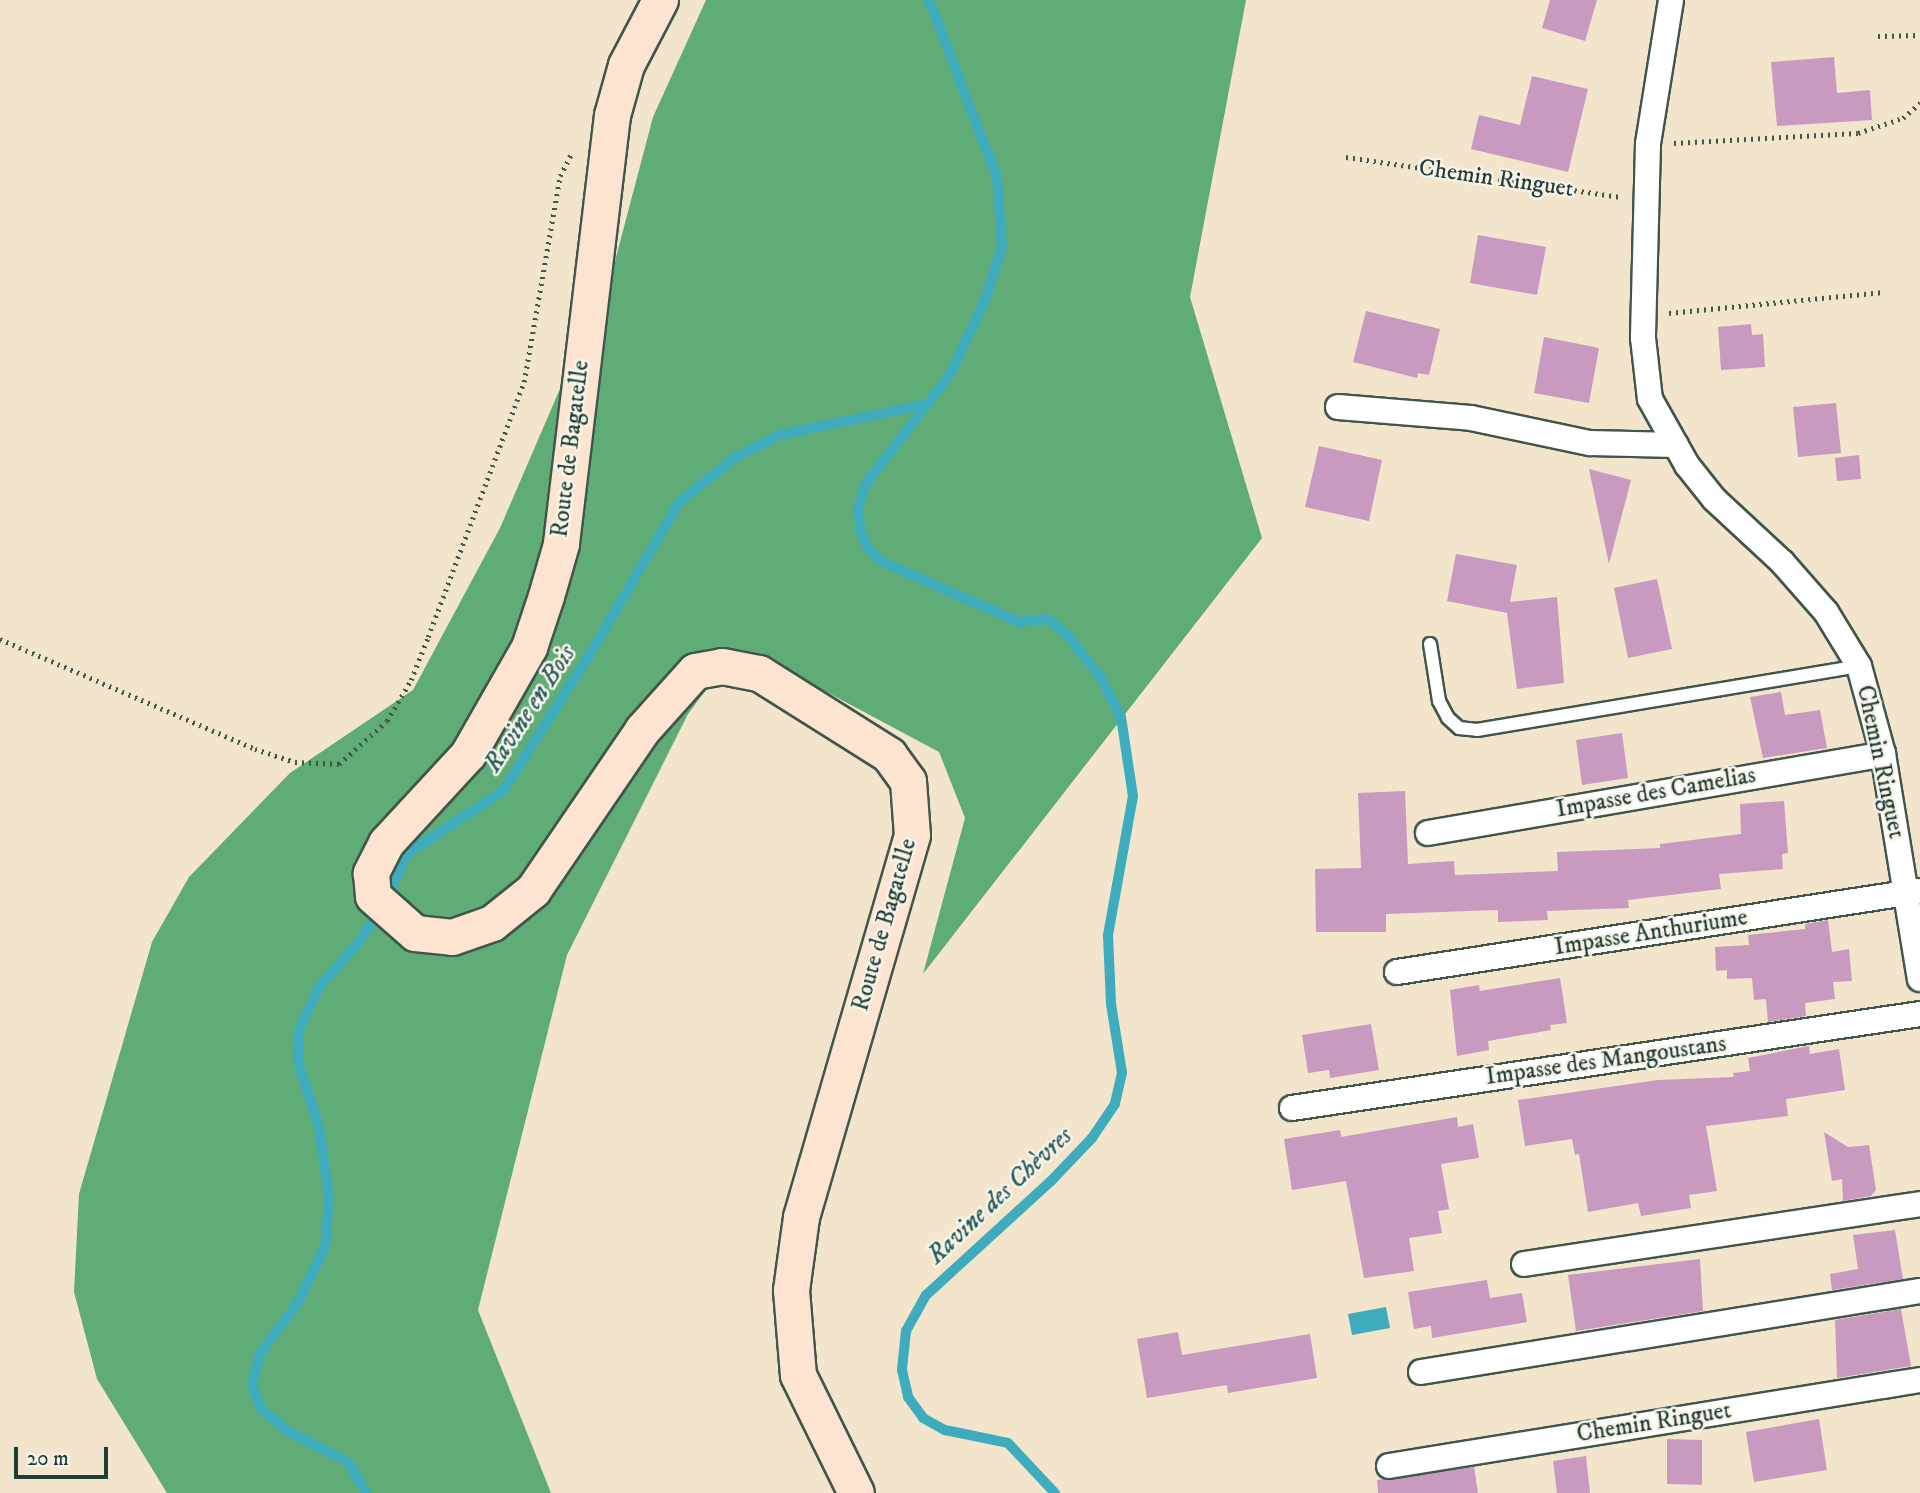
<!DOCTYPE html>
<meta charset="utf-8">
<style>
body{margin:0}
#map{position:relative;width:1920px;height:1493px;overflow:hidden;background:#f3e4cc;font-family:"IM FELL DW Pica",serif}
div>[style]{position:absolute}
.forest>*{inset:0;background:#60ac77}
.water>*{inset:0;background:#3eacbc}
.stream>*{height:10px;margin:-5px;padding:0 5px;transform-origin:5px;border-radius:5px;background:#3eacbc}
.building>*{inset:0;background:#c99abf}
.path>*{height:4.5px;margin-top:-2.25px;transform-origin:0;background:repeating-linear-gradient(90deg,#3f564b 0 2px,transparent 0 7px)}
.roads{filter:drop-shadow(2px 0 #3f564b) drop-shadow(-2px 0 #3f564b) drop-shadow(0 2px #3f564b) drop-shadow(0 -2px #3f564b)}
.service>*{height:12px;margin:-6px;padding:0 6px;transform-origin:6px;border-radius:6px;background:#fff}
.minor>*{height:24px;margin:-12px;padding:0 12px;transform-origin:12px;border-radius:12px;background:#fff}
.secondary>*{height:35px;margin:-17.5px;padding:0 17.5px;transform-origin:17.5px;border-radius:17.5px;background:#fde4d0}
span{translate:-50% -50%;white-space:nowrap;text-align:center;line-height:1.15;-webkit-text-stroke:5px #f7f3e8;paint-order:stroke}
.street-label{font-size:24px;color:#1f3d34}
.water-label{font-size:26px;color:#285e5d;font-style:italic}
.scale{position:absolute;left:14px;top:1447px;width:94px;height:32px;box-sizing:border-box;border:4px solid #1f3d34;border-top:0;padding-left:9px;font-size:21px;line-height:24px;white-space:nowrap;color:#1f3d34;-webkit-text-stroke:5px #f7f3e8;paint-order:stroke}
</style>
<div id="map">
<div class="forest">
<div style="clip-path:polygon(706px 0,1246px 0,1190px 297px,1262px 538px,923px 974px,965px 818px,939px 752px,763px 658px,716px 676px,688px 714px,567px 955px,478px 1310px,551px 1493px,167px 1493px,97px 1379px,74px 1292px,79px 1194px,152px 942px,189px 877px,290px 773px,413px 690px,500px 528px,615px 261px,653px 117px)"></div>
</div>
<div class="water">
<div style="clip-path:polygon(1386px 1307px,1390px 1328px,1352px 1335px,1348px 1314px)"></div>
</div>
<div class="stream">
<div style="left:929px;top:0;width:190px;rotate:69deg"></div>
<div style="left:997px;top:177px;width:70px;rotate:85.9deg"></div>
<div style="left:1002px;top:247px;width:56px;rotate:107.8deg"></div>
<div style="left:985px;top:300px;width:81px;rotate:115deg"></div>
<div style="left:951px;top:373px;width:141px;rotate:127.5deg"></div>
<div style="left:865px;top:485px;width:25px;rotate:106deg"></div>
<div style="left:858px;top:509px;width:24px;rotate:83deg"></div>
<div style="left:861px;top:533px;width:17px;rotate:65deg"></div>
<div style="left:868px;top:548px;width:21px;rotate:43deg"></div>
<div style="left:883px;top:562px;width:149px;rotate:23.8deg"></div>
<div style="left:1019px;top:622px;width:29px;rotate:-6deg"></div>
<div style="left:1048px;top:619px;width:26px;rotate:40deg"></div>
<div style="left:1068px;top:636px;width:51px;rotate:51.3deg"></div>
<div style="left:1100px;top:676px;width:46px;rotate:62.9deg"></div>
<div style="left:1121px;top:717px;width:80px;rotate:81.4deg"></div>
<div style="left:1133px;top:796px;width:141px;rotate:100.2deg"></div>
<div style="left:1108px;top:935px;width:69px;rotate:87.5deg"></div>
<div style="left:1111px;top:1004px;width:70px;rotate:80.9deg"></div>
<div style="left:1122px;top:1073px;width:32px;rotate:103deg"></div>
<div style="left:1115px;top:1104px;width:41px;rotate:124.1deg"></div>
<div style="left:1092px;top:1138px;width:59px;rotate:133.6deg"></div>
<div style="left:1051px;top:1181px;width:169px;rotate:137.6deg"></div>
<div style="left:926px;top:1295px;width:41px;rotate:119.1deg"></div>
<div style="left:906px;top:1331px;width:39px;rotate:96deg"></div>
<div style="left:902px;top:1370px;width:28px;rotate:77deg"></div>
<div style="left:908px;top:1397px;width:26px;rotate:54deg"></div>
<div style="left:923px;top:1418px;width:25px;rotate:29deg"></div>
<div style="left:945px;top:1430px;width:64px;rotate:11.7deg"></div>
<div style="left:1008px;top:1443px;width:69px;rotate:46.8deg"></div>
<div style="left:366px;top:1493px;width:36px;rotate:-120deg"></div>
<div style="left:348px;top:1462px;width:68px;rotate:-152.7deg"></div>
<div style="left:288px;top:1431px;width:35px;rotate:-141deg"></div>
<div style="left:261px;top:1409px;width:27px;rotate:-110deg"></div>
<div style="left:252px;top:1384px;width:31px;rotate:-75deg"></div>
<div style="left:260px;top:1354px;width:64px;rotate:-53.8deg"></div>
<div style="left:298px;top:1302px;width:61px;rotate:-63.9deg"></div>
<div style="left:325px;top:1247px;width:48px;rotate:-85.2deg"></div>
<div style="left:329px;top:1199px;width:73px;rotate:-97.9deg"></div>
<div style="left:319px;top:1127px;width:68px;rotate:-107.9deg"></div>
<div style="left:298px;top:1062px;width:32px;rotate:-88deg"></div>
<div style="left:299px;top:1030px;width:47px;rotate:-65.1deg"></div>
<div style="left:319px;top:987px;width:60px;rotate:-48.4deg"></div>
<div style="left:359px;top:942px;width:48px;rotate:-57deg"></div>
<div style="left:385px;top:902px;width:54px;rotate:-64.9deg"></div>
<div style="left:408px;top:853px;width:113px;rotate:-33.1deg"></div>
<div style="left:503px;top:791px;width:162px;rotate:-57.6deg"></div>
<div style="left:590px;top:654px;width:176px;rotate:-59.6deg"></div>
<div style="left:679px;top:502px;width:69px;rotate:-38.5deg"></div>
<div style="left:733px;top:459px;width:52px;rotate:-27.6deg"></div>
<div style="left:779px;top:435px;width:152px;rotate:-11.8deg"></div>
</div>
<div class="building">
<div style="clip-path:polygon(1550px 0,1597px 0,1585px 41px,1542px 28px)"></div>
<div style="clip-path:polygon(1834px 57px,1837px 93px,1870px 90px,1872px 120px,1777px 126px,1771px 62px)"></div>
<div style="clip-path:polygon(1532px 76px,1588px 89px,1568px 172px,1471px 149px,1479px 115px,1520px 125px)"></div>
<div style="clip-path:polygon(1478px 235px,1546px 247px,1537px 295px,1470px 283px)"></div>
<div style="clip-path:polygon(1366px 311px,1440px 329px,1429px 375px,1418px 373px,1417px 378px,1353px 362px)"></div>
<div style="clip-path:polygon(1751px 324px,1752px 335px,1763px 334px,1765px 367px,1721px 370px,1718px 327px)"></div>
<div style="clip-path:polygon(1544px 337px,1599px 348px,1589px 403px,1534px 393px)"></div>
<div style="clip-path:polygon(1836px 403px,1841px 453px,1798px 457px,1793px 407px)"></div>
<div style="clip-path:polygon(1319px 446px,1382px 460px,1369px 521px,1305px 507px)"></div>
<div style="clip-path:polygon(1859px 455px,1861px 479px,1837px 481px,1835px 458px)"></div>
<div style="clip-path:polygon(1589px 469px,1631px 480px,1609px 564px)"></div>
<div style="clip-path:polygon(1456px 554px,1517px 565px,1510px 602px,1557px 597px,1564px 683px,1517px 689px,1507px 613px,1447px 601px)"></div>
<div style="clip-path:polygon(1657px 579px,1672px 649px,1628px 658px,1614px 588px)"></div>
<div style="clip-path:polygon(1781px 692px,1785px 715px,1820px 710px,1827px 748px,1763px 758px,1750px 697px)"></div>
<div style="clip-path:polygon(1622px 733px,1628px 778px,1582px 785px,1576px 740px)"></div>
<div style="clip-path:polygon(1405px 791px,1408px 864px,1454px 861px,1455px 875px,1558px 871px,1557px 852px,1660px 848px,1660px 844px,1741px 834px,1740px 804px,1784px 801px,1788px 853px,1782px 854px,1783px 869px,1719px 874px,1721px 889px,1628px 900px,1629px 908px,1547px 911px,1548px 920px,1498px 922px,1498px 910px,1386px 914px,1386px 932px,1316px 932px,1315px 869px,1361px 868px,1358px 793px)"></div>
<div style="clip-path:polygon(1828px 920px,1832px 952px,1849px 949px,1852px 981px,1833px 982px,1835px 999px,1805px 1003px,1806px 1016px,1768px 1022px,1766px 999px,1754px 1000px,1752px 978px,1727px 979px,1727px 970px,1716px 971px,1715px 947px,1749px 945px,1748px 935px,1805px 929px,1805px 924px)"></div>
<div style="clip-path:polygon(1560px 978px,1567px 1023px,1550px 1025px,1551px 1030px,1488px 1041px,1489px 1050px,1457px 1056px,1450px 990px,1479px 985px,1480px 991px)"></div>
<div style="clip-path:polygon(1371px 1024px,1379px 1070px,1330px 1078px,1329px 1070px,1308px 1073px,1302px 1035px)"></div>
<div style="clip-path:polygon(1809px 1046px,1810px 1054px,1839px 1049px,1845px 1090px,1786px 1099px,1788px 1116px,1706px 1126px,1717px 1191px,1689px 1195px,1691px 1208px,1641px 1216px,1638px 1203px,1588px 1212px,1579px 1154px,1575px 1155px,1572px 1139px,1525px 1146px,1518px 1100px,1658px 1080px,1734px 1077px,1733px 1073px,1750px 1071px,1748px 1058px)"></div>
<div style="clip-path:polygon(1457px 1117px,1458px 1127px,1473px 1124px,1479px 1158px,1441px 1164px,1449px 1209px,1438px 1211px,1442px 1233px,1409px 1238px,1414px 1271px,1364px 1278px,1346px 1181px,1292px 1190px,1284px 1139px,1340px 1130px,1341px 1137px)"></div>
<div style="clip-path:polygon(1824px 1132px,1848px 1147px,1869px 1145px,1876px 1190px,1871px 1196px,1843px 1201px,1842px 1179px,1832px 1181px)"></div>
<div style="clip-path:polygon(1895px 1230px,1903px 1279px,1832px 1290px,1830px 1274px,1858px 1269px,1853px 1235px)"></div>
<div style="clip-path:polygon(1700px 1259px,1703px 1311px,1576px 1331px,1568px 1275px)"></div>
<div style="clip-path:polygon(1487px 1280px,1490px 1298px,1522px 1293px,1527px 1322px,1432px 1338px,1431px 1326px,1414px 1329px,1408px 1292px)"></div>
<div style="clip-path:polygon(1901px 1309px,1911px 1366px,1837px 1378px,1835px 1320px)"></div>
<div style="clip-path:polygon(1178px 1332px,1182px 1355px,1310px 1334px,1317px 1378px,1228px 1393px,1227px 1385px,1147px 1398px,1137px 1339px)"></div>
<div style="clip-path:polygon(1819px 1419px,1827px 1470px,1754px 1482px,1746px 1432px)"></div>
<div style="clip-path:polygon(1667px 1439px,1702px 1440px,1702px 1485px,1667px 1484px)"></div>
<div style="clip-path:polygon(1586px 1456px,1590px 1493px,1557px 1493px,1553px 1461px)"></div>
<div style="clip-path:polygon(1474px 1467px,1478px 1493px,1378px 1493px,1377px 1480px)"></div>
</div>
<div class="path">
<div style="left:1878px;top:36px;width:42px;rotate:-1.4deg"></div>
<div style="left:1674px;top:143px;width:184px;rotate:-3.1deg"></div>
<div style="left:1858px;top:133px;width:47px;rotate:-18.4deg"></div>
<div style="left:1903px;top:118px;width:23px;rotate:-41deg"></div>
<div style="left:1346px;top:157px;width:276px;rotate:8.3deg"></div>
<div style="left:1669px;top:313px;width:216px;rotate:-5.6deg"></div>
<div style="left:0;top:639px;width:278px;rotate:23.3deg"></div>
<div style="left:255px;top:749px;width:42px;rotate:18deg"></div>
<div style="left:295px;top:762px;width:44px;rotate:2.6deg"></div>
<div style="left:339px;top:764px;width:64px;rotate:-41.9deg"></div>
<div style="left:387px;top:721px;width:48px;rotate:-59.7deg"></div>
<div style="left:411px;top:680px;width:46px;rotate:-68.4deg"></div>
<div style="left:428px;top:637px;width:272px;rotate:-69.4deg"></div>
<div style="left:524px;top:382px;width:209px;rotate:-80.1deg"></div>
<div style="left:560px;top:176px;width:27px;rotate:-63deg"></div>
</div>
<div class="roads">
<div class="service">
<div style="left:1430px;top:644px;width:58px;rotate:81deg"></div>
<div style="left:1439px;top:701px;width:19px;rotate:62deg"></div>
<div style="left:1448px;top:718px;width:15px;rotate:42deg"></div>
<div style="left:1459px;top:728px;width:18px;rotate:6deg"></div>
<div style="left:1477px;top:730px;width:387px;rotate:-9.5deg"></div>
</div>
<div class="minor">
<div style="left:1671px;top:0;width:146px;rotate:99.1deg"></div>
<div style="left:1648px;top:144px;width:194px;rotate:91.5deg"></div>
<div style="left:1643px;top:338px;width:61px;rotate:83.5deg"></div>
<div style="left:1650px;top:399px;width:76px;rotate:60.7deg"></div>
<div style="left:1687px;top:465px;width:43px;rotate:51.5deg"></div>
<div style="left:1714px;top:499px;width:93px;rotate:42.8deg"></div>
<div style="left:1782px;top:562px;width:67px;rotate:48.7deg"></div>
<div style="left:1826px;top:612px;width:63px;rotate:58.6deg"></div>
<div style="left:1859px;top:666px;width:91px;rotate:74.7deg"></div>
<div style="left:1883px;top:754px;width:228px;rotate:80.7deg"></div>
<div style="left:1338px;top:407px;width:133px;rotate:4.7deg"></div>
<div style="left:1471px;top:418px;width:122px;rotate:11.9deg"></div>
<div style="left:1590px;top:443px;width:86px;rotate:1.3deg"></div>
<div style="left:1428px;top:833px;width:462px;rotate:-9.8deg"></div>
<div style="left:1397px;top:972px;width:528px;rotate:-8.82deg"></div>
<div style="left:1292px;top:1108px;width:635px;rotate:-8.51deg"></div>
<div style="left:1524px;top:1264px;width:401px;rotate:-8.6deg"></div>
<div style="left:1421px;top:1372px;width:506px;rotate:-9.22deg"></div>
<div style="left:1389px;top:1466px;width:538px;rotate:-9.2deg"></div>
</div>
<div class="secondary">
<div style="left:660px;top:0;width:73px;rotate:117.6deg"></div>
<div style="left:626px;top:65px;width:52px;rotate:105.6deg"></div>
<div style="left:612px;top:115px;width:432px;rotate:96.8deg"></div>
<div style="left:561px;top:544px;width:54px;rotate:106.1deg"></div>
<div style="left:546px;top:596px;width:54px;rotate:108.4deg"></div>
<div style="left:529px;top:647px;width:123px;rotate:119.7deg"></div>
<div style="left:468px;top:754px;width:121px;rotate:132.7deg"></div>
<div style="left:386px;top:843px;width:34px;rotate:117deg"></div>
<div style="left:371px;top:873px;width:23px;rotate:85deg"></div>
<div style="left:373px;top:896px;width:56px;rotate:41.4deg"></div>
<div style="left:415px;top:933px;width:37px;rotate:6deg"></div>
<div style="left:452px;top:937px;width:42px;rotate:-19.3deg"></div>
<div style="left:492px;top:923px;width:53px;rotate:-38.8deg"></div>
<div style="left:533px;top:890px;width:194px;rotate:-55.7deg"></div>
<div style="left:642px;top:730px;width:79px;rotate:-48.1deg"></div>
<div style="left:695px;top:671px;width:27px;rotate:-10deg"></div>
<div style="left:722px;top:666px;width:38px;rotate:11deg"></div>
<div style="left:759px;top:673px;width:154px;rotate:32.2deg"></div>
<div style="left:889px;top:755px;width:32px;rotate:54deg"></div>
<div style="left:908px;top:781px;width:54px;rotate:85.8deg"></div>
<div style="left:912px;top:835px;width:398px;rotate:106.2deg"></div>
<div style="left:801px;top:1217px;width:74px;rotate:97.8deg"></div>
<div style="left:791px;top:1290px;width:85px;rotate:85.3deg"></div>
<div style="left:798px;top:1375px;width:131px;rotate:63.8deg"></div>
</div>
</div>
<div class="street-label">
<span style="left:1496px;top:179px;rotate:8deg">Chemin Ringuet</span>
<span style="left:571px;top:449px;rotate:-83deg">Route de Bagatelle</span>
<span style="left:1880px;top:762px;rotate:78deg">Chemin Ringuet</span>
<span style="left:1656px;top:793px;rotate:-10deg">Impasse des Camelias</span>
<span style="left:885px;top:925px;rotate:-74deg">Route de Bagatelle</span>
<span style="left:1651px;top:933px;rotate:-9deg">Impasse Anthuriume</span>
<span style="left:1606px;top:1061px;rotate:-8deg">Impasse des Mangoustans</span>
<span style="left:1654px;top:1423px;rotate:-9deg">Chemin Ringuet</span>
</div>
<div class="water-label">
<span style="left:530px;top:709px;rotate:-57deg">Ravine en Bois</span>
<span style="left:1000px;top:1196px;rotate:-43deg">Ravine des Chèvres</span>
</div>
<div class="scale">20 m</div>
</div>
